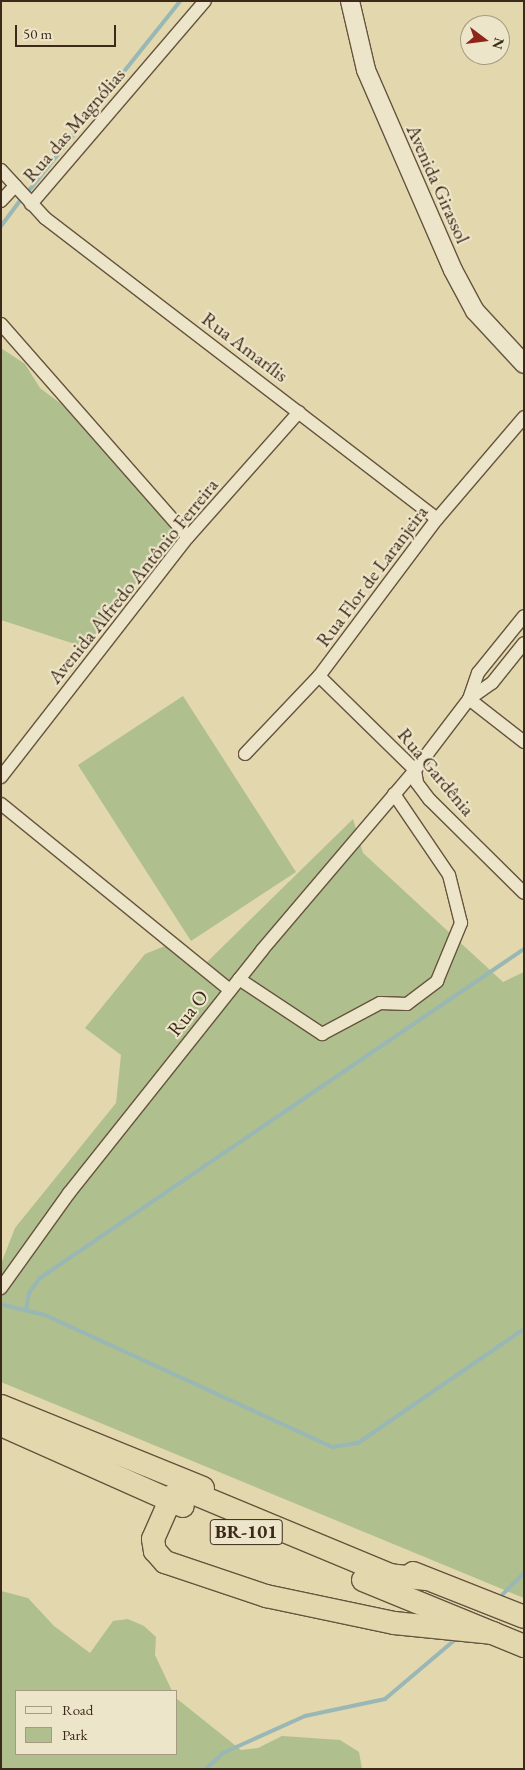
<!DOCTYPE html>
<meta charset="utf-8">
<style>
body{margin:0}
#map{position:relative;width:525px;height:1770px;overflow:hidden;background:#e3d7ad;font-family:"EB Garamond",serif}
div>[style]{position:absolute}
.green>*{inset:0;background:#afbf8e}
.stream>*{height:4px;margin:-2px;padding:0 2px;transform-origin:2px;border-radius:2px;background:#99b7b4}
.roads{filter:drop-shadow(1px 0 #66543e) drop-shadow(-1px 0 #66543e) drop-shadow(0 1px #66543e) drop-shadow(0 -1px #66543e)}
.street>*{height:12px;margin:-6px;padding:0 6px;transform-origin:6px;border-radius:6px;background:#ede5ca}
.secondary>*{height:18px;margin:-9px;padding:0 9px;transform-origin:9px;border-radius:9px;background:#ede5ca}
.highway>*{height:22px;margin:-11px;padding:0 11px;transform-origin:11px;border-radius:11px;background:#e3d7ad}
span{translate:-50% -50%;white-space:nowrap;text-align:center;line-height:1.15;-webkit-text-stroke:4.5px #ede5ca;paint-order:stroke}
.shield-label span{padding:1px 4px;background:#ede5ca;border:1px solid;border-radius:4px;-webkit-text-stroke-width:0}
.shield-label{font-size:19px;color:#3c2919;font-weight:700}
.street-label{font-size:20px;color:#3c2919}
.frame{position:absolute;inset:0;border:2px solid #3c2919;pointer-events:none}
.legend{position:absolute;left:15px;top:1690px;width:162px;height:65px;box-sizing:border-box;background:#ede5ca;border:1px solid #a69a83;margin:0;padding:6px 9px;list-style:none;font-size:15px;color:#3c2919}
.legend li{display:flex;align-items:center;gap:10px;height:25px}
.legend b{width:25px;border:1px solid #a69a83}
.north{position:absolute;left:460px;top:15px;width:50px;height:50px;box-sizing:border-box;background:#ede5ca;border:1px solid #a69a83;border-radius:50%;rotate:105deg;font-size:14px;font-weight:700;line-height:20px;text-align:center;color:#3c2919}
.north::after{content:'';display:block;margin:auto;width:18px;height:22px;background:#8f2418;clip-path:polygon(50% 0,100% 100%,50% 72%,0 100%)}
.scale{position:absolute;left:15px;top:25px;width:101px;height:22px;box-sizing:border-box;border:2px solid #3c2919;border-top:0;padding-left:6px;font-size:15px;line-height:18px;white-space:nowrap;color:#3c2919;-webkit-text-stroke:4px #ede5ca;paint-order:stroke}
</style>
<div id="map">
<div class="green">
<div style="clip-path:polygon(1px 348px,25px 364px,40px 388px,76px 415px,176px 530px,87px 648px,1px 620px)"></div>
<div style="clip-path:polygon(183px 696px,296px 872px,191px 941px,78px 765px)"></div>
<div style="clip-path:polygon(353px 819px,363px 853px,503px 982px,524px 972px,524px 1598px,1px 1382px,1px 1264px,15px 1228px,116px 1103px,121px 1055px,85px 1028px,145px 954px,180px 940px,206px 963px)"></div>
<div style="clip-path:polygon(1px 1591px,28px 1598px,54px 1626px,90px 1653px,113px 1621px,128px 1619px,144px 1626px,156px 1637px,155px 1655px,172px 1691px,16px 1691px,16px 1754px,176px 1754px,176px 1698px,241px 1750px,258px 1748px,282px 1736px,340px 1740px,359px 1752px,362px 1769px,1px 1769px)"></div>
</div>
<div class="stream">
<div style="left:27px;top:193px;width:246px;rotate:-51.4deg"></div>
<div style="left:1px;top:226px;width:35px;rotate:-53deg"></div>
<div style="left:4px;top:1305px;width:42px;rotate:13.7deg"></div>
<div style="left:45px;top:1315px;width:316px;rotate:24.7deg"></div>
<div style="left:332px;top:1447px;width:26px;rotate:-9deg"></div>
<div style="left:358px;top:1443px;width:201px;rotate:-34.5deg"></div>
<div style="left:26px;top:1310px;width:17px;rotate:-80deg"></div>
<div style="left:29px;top:1293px;width:19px;rotate:-54deg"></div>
<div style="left:40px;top:1278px;width:585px;rotate:-34.21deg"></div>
<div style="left:499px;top:1598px;width:35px;rotate:-45deg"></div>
<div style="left:206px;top:1769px;width:23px;rotate:-43deg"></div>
<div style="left:223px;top:1753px;width:90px;rotate:-24.3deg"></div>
<div style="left:305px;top:1716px;width:82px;rotate:-12deg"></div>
<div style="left:385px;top:1699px;width:96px;rotate:-40.3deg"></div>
</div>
<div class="roads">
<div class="street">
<div style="left:1px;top:170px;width:65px;rotate:47.5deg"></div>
<div style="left:45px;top:218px;width:494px;rotate:37.5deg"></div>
<div style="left:1px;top:201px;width:21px;rotate:-47deg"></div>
<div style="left:31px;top:204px;width:267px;rotate:-49.4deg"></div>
<div style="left:1px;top:324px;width:283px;rotate:48.7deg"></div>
<div style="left:319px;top:676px;width:134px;rotate:44.4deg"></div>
<div style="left:415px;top:770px;width:13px;rotate:81deg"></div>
<div style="left:417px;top:783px;width:21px;rotate:53deg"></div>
<div style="left:430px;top:800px;width:132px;rotate:44.7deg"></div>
<div style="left:469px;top:699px;width:28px;rotate:-35deg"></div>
<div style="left:492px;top:683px;width:51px;rotate:-51.3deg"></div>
<div style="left:469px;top:699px;width:70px;rotate:38deg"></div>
<div style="left:245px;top:754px;width:108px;rotate:-46.5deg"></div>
<div style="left:319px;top:676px;width:196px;rotate:-53.1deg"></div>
<div style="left:437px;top:519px;width:134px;rotate:-49.5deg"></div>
<div style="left:1px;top:777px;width:304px;rotate:-52.1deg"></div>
<div style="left:188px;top:537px;width:167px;rotate:-48.4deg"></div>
<div style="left:1px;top:804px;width:295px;rotate:39.1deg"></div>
<div style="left:239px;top:979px;width:100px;rotate:33.5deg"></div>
<div style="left:322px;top:1034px;width:66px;rotate:-28.1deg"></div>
<div style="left:380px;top:1003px;width:27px;rotate:2deg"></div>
<div style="left:407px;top:1004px;width:38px;rotate:-37deg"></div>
<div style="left:437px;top:981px;width:63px;rotate:-67.5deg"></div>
<div style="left:461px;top:923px;width:49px;rotate:-104deg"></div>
<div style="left:449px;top:875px;width:98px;rotate:-124.2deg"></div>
<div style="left:1px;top:1288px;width:117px;rotate:-54.4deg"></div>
<div style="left:69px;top:1193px;width:310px;rotate:-51.5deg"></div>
<div style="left:262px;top:950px;width:236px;rotate:-49.6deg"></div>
<div style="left:415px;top:770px;width:89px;rotate:-52.7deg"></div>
<div style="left:469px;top:699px;width:28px;rotate:-71deg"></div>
<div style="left:478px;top:673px;width:73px;rotate:-51.1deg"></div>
</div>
<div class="secondary">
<div style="left:350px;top:1px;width:71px;rotate:76.9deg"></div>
<div style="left:366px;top:70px;width:218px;rotate:66.5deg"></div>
<div style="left:453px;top:270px;width:47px;rotate:61.8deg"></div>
<div style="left:475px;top:311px;width:72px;rotate:47.2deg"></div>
</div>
<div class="highway">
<div style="left:1px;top:1406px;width:218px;rotate:22.1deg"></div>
<div style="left:1px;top:1425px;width:199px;rotate:24deg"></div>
<div style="left:413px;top:1573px;width:119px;rotate:21.6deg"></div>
<div style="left:426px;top:1579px;width:36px;rotate:-174deg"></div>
<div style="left:390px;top:1575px;width:221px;rotate:-157.4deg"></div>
<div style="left:186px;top:1490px;width:15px;rotate:157deg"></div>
<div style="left:172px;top:1496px;width:47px;rotate:113.8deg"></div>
<div style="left:153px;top:1539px;width:12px;rotate:81deg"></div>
<div style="left:155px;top:1551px;width:15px;rotate:48deg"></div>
<div style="left:165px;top:1562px;width:107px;rotate:18.6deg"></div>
<div style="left:266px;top:1596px;width:131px;rotate:11.9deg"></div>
<div style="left:394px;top:1623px;width:100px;rotate:5.8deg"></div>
<div style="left:363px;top:1580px;width:174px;rotate:22.3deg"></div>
</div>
</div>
<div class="shield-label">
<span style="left:246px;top:1532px">BR-101</span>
</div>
<div class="street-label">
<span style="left:74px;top:125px;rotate:-49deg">Rua das Magnólias</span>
<span style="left:438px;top:184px;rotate:66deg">Avenida Girassol</span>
<span style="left:245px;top:347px;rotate:37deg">Rua Amarílis</span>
<span style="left:372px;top:576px;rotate:-53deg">Rua Flor de Laranjeira</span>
<span style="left:133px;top:581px;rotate:-51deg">Avenida Alfredo Antônio Ferreira</span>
<span style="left:436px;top:772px;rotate:50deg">Rua Gardênia</span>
<span style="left:188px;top:1013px;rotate:-52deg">Rua O</span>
</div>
<div class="frame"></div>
<ul class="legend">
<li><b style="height:6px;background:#ede5ca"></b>Road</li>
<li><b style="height:14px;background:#afbf8e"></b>Park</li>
</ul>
<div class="north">N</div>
<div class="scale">50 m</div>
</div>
